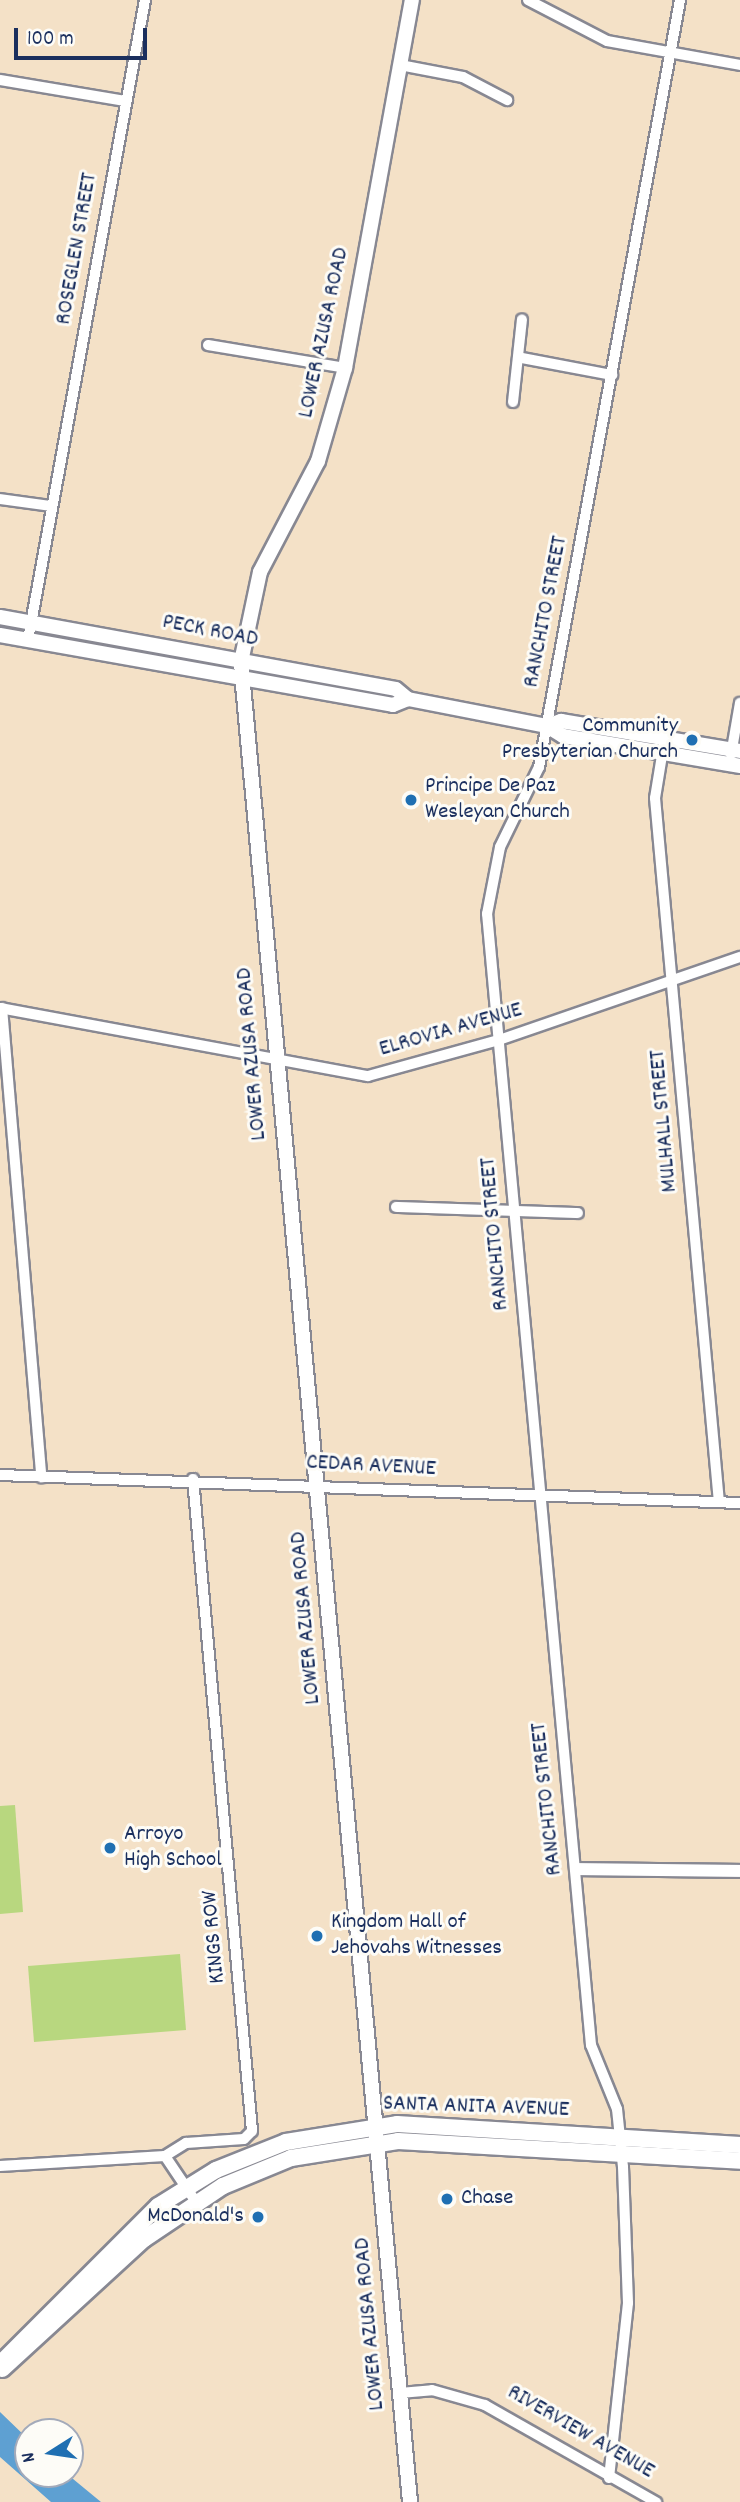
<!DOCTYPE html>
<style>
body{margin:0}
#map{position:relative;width:740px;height:2502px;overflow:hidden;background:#f4e1c7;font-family:Dekko,sans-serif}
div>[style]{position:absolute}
.green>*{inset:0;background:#b8d77f}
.water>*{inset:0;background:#5ea0d2}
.roads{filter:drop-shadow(2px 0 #888892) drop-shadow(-2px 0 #888892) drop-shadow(0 2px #888892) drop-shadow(0 -2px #888892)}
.minor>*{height:10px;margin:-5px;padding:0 5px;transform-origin:5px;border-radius:5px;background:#fff}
.tertiary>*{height:12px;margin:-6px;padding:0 6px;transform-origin:6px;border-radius:6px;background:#fff}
.secondary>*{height:14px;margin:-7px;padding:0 7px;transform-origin:7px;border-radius:7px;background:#fff}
.primary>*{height:16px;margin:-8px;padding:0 8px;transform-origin:8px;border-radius:8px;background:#fff}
.dots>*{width:19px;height:19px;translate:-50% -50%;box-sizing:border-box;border:4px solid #fdfcf7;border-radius:50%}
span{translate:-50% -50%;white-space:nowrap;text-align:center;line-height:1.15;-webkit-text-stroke:6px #fdfcf7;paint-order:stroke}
.street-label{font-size:23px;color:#1b2f5e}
.poi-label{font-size:23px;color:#1b2f5e}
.right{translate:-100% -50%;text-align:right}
.left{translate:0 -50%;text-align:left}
.north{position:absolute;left:14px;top:2418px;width:70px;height:70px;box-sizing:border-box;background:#fdfcf7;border:2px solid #a3aaba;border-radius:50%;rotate:258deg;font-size:19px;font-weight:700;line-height:28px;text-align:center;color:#1b2f5e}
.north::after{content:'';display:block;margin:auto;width:24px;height:32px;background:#1f6fb2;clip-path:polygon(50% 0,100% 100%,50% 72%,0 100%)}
.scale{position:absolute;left:14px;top:28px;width:133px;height:32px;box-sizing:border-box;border:4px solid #1b2f5e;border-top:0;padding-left:9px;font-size:21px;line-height:24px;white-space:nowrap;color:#1b2f5e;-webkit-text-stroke:5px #fdfcf7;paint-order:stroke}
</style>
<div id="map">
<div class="green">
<div style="clip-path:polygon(15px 1805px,23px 1912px,0 1914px,0 1806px)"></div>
<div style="clip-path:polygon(180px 1954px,186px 2030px,34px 2042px,28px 1966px)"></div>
</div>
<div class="water">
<div style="clip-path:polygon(0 2412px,28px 2439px,28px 2474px,67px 2474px,101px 2502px,51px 2502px,0 2457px)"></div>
</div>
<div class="roads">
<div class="minor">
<div style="left:528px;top:0;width:89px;rotate:27.4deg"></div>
<div style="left:607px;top:41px;width:135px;rotate:10.2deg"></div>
<div style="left:400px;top:65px;width:64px;rotate:10.8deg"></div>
<div style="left:463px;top:77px;width:50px;rotate:27.6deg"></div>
<div style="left:0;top:80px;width:128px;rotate:9.5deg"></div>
<div style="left:208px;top:345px;width:139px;rotate:9.5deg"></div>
<div style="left:522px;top:358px;width:92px;rotate:10.7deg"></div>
<div style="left:513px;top:402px;width:83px;rotate:-83.8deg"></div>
<div style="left:0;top:499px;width:51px;rotate:7.8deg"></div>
<div style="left:28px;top:640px;width:651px;rotate:-79.64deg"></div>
<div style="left:665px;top:737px;width:62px;rotate:99.3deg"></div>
<div style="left:655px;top:798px;width:707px;rotate:84.81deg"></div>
<div style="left:731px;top:755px;width:53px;rotate:-80.2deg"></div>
<div style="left:0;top:1008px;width:374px;rotate:10.5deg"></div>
<div style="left:368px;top:1076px;width:136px;rotate:-15.4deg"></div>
<div style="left:499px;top:1040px;width:255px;rotate:-19deg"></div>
<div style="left:2px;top:1008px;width:471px;rotate:85.2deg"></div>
<div style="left:396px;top:1207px;width:182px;rotate:1.9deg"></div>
<div style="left:0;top:1475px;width:741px;rotate:2.17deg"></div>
<div style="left:165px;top:2156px;width:25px;rotate:-32deg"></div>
<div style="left:186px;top:2143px;width:58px;rotate:-3.9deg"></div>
<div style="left:244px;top:2139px;width:11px;rotate:-45deg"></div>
<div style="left:252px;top:2131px;width:655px;rotate:-95.17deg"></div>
<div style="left:0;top:2166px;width:165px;rotate:-3.5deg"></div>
<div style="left:165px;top:2156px;width:55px;rotate:56deg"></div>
<div style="left:400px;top:2393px;width:32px;rotate:-5deg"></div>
<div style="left:432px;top:2390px;width:55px;rotate:15.8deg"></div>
<div style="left:485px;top:2405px;width:197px;rotate:29.6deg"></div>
<div style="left:609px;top:2478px;width:176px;rotate:-83.8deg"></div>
<div style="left:628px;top:2303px;width:136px;rotate:-92.1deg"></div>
<div style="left:623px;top:2167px;width:58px;rotate:-95.9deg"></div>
<div style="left:617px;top:2109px;width:69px;rotate:-112.1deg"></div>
<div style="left:591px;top:2045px;width:1136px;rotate:-95.25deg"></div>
<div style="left:487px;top:914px;width:68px;rotate:-79deg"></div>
<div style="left:500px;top:847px;width:89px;rotate:-64deg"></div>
<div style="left:539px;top:767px;width:780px;rotate:-79.58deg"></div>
</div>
<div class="tertiary">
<div style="left:577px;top:1869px;width:163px;rotate:0.7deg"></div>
</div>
<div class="secondary">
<div style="left:0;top:617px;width:402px;rotate:10.3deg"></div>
<div style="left:396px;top:689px;width:16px;rotate:40deg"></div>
<div style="left:408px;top:699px;width:142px;rotate:11deg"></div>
<div style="left:547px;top:726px;width:19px;rotate:32deg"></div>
<div style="left:563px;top:736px;width:180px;rotate:9.6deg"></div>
<div style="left:0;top:635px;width:399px;rotate:10.1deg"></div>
<div style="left:393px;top:705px;width:16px;rotate:-22deg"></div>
<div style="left:547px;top:726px;width:15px;rotate:-20deg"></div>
<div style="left:561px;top:721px;width:181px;rotate:9.5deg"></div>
<div style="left:410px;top:2502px;width:1848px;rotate:-95.25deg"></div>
<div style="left:241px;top:662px;width:92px;rotate:-78.1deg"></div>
<div style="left:260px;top:572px;width:125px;rotate:-62.4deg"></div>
<div style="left:318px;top:461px;width:97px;rotate:-73.8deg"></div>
<div style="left:345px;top:368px;width:374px;rotate:-79.7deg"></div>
</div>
<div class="primary">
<div style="left:0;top:2364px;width:223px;rotate:-45deg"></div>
<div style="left:158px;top:2206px;width:68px;rotate:-31.8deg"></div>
<div style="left:216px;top:2170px;width:75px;rotate:-21.8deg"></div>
<div style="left:286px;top:2142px;width:112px;rotate:-9.2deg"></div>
<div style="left:397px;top:2124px;width:344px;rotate:3.5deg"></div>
<div style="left:2px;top:2369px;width:193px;rotate:-42.5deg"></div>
<div style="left:144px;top:2239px;width:95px;rotate:-33.9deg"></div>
<div style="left:223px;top:2186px;width:74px;rotate:-22.4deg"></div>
<div style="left:291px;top:2158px;width:108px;rotate:-9deg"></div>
<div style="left:398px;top:2141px;width:343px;rotate:3.3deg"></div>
</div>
</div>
<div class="dots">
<div style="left:692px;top:740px;background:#1f6fb2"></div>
<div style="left:411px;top:800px;background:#1f6fb2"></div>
<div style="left:110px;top:1848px;background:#1f6fb2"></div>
<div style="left:317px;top:1936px;background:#1f6fb2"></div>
<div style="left:447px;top:2199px;background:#1f6fb2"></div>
<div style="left:258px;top:2217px;background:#1f6fb2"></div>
</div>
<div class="street-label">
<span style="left:78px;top:249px;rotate:-80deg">ROSEGLEN STREET</span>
<span style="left:325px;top:333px;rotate:-78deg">LOWER AZUSA ROAD</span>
<span style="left:547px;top:612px;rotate:-79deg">RANCHITO STREET</span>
<span style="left:210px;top:632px;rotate:11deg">PECK ROAD</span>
<span style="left:451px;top:1031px;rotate:-16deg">ELROVIA AVENUE</span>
<span style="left:253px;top:1054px;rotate:-95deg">LOWER AZUSA ROAD</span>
<span style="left:665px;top:1121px;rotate:-95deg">MULHALL STREET</span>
<span style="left:496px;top:1234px;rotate:-95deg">RANCHITO STREET</span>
<span style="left:371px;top:1467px;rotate:3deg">CEDAR AVENUE</span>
<span style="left:307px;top:1618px;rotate:-95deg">LOWER AZUSA ROAD</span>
<span style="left:548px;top:1799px;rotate:-96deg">RANCHITO STREET</span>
<span style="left:215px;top:1937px;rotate:-95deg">KINGS ROW</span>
<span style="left:476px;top:2108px;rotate:2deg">SANTA ANITA AVENUE</span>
<span style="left:371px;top:2324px;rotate:-95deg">LOWER AZUSA ROAD</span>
<span style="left:580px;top:2433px;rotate:30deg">RIVERVIEW AVENUE</span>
</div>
<div class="poi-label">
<span class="right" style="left:678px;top:740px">Community<br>Presbyterian Church</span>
<span class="left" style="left:425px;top:800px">Principe De Paz<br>Wesleyan Church</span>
<span class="left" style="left:124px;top:1848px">Arroyo<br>High School</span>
<span class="left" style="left:331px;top:1936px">Kingdom Hall of<br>Jehovahs Witnesses</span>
<span class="left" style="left:461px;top:2199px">Chase</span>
<span class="right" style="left:244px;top:2217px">McDonald's</span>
</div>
<div class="north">N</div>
<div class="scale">100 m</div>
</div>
